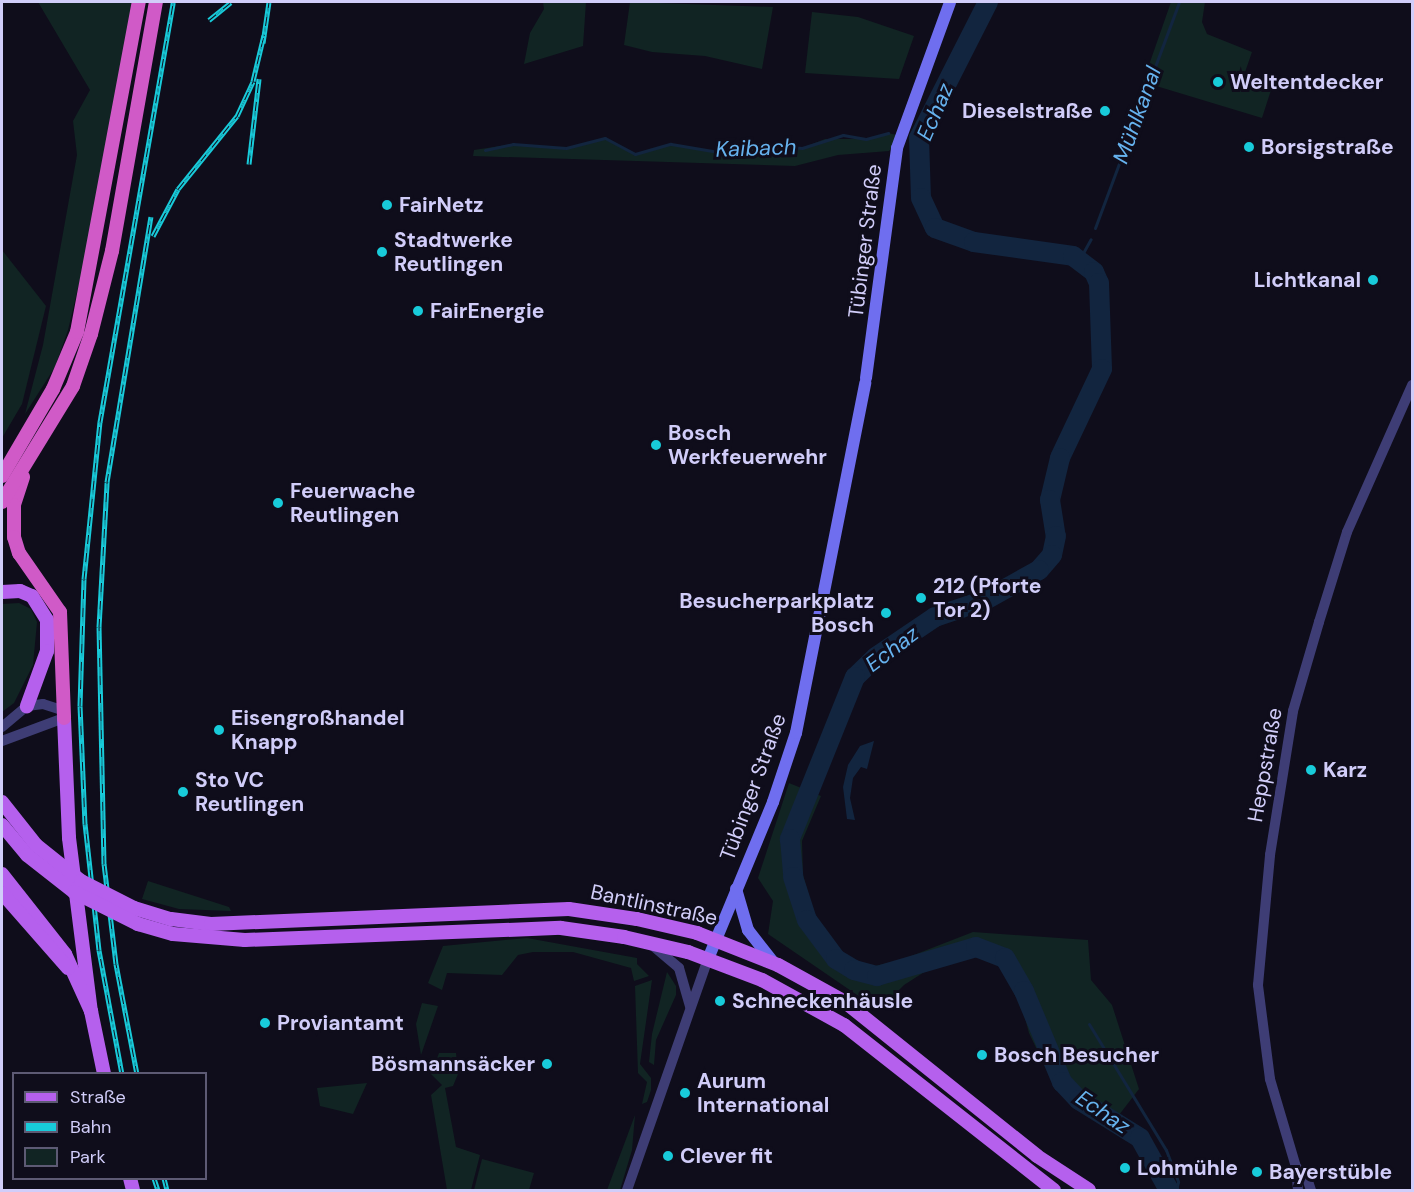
<!DOCTYPE html>
<meta charset="utf-8">
<style>
body{margin:0}
#map{position:relative;width:1414px;height:1192px;overflow:hidden;background:#0f0d1b;font-family:"DM Sans",sans-serif}
div>[style]{position:absolute}
.green>*{inset:0;background:#112423}
.water>*{inset:0;background:#12253f}
.stream>*{height:3px;margin:-1.5px;padding:0 1.5px;transform-origin:1.5px;border-radius:1.5px;background:#12253f}
.river>*{height:20px;margin:-10px;padding:0 10px;transform-origin:10px;border-radius:10px;background:#12253f}
.tertiary>*{height:10px;margin:-5px;padding:0 5px;transform-origin:5px;border-radius:5px;background:#3e3d75}
.secondary>*{height:12px;margin:-6px;padding:0 6px;transform-origin:6px;border-radius:6px;background:#6f6eef}
.primary>*{height:14px;margin:-7px;padding:0 7px;transform-origin:7px;border-radius:7px;background:#b560ed}
.trunk>*{height:14px;margin:-7px;padding:0 7px;transform-origin:7px;border-radius:7px;background:#d05ac7}
.rail>*{height:5px;margin-top:-2.5px;transform-origin:0;background:repeating-linear-gradient(90deg,#0f0d1b 0 9px,#18cbda 0 18px);box-sizing:border-box;border-block:2px solid #18cbda}
.primary-bridge>*{height:14px;margin:-7px;padding:0 7px;transform-origin:7px;border-radius:7px;background:#b560ed}
.dots>*{width:16px;height:16px;translate:-50% -50%;box-sizing:border-box;border:3px solid #0f0d1b;border-radius:50%}
span{translate:-50% -50%;white-space:nowrap;text-align:center;line-height:1.15;-webkit-text-stroke:6px #0f0d1b;paint-order:stroke}
.poi-label{font-size:21px;color:#d1cdf9;font-weight:700}
.left{translate:0 -50%;text-align:left}
.right{translate:-100% -50%;text-align:right}
.street-label{font-size:21px;color:#d1cdf9}
.water-label{font-size:22px;color:#66b2ee;font-style:italic}
.frame{position:absolute;inset:0;border:3px solid #d1cdf9;pointer-events:none}
.legend{position:absolute;left:12px;top:1072px;width:195px;height:108px;box-sizing:border-box;background:#0f0d1b;border:2px solid #5d5a74;margin:0;padding:8px 10px;list-style:none;font-size:18px;color:#d1cdf9}
.legend li{display:flex;align-items:center;gap:12px;height:30px}
.legend b{width:30px;border:2px solid #5d5a74}
</style>
<div id="map">
<div class="green">
<div style="clip-path:polygon(38px 2px,133px 2px,88px 246px,68px 330px,55px 367px,25px 414px,43px 345px,77px 155px,73px 121px,90px 90px)"></div>
<div style="clip-path:polygon(543px 2px,586px 2px,583px 46px,524px 64px,530px 33px,544px 9px)"></div>
<div style="clip-path:polygon(630px 2px,773px 7px,762px 69px,705px 56px,652px 52px,624px 45px)"></div>
<div style="clip-path:polygon(1171px 2px,1205px 2px,1202px 22px,1207px 34px,1252px 52px,1243px 78px,1272px 87px,1262px 118px,1143px 82px)"></div>
<div style="clip-path:polygon(812px 12px,858px 17px,914px 36px,899px 79px,805px 73px)"></div>
<div style="clip-path:polygon(888px 133px,901px 136px,889px 151px,838px 155px,795px 166px,473px 156px,474px 150px,513px 144px,566px 148px,605px 138px,635px 154px,671px 144px,724px 153px,755px 144px,802px 148px,825px 139px,866px 139px)"></div>
<div style="clip-path:polygon(2px 250px,46px 306px,22px 404px,2px 438px)"></div>
<div style="clip-path:polygon(19px 603px,31px 609px,37px 622px,33px 665px,14px 703px,2px 712px,2px 604px)"></div>
<div style="clip-path:polygon(789px 783px,821px 796px,802px 841px,803px 875px,815px 917px,842px 954px,856px 962px,875px 966px,901px 960px,973px 932px,1088px 940px,1091px 980px,1112px 1005px,1139px 1089px,1109px 1128px,1049px 1075px,1029px 1033px,1016px 984px,996px 960px,972px 954px,940px 962px,904px 985px,879px 1010px,768px 934px,773px 901px,758px 878px)"></div>
<div style="clip-path:polygon(148px 881px,229px 907px,231px 911px,179px 909px,142px 899px)"></div>
<div style="clip-path:polygon(527px 938px,637px 958px,637px 964px,649px 976px,634px 981px,631px 968px,573px 952px,533px 952px,518px 955px,502px 975px,447px 973px,442px 990px,428px 983px,443px 946px)"></div>
<div style="clip-path:polygon(667px 972px,676px 986px,676px 995px,656px 1040px,654px 1065px,649px 1062px,652px 1034px)"></div>
<div style="clip-path:polygon(652px 980px,640px 1064px,651px 1078px,651px 1090px,647px 1102px,642px 1104px,647px 1082px,638px 1073px,635px 986px)"></div>
<div style="clip-path:polygon(422px 1003px,438px 1006px,421px 1055px,416px 1024px)"></div>
<div style="clip-path:polygon(439px 1053px,456px 1053px,458px 1074px,453px 1086px,445px 1088px,456px 1147px,480px 1155px,471px 1190px,447px 1190px,431px 1095px,442px 1085px,431px 1074px)"></div>
<div style="clip-path:polygon(367px 1083px,353px 1114px,320px 1106px,317px 1088px)"></div>
<div style="clip-path:polygon(635px 1115px,632px 1150px,620px 1190px,607px 1190px)"></div>
<div style="clip-path:polygon(482px 1159px,534px 1173px,529px 1190px,474px 1190px)"></div>
</div>
<div class="water">
<div style="clip-path:polygon(874px 741px,867px 769px,861px 767px,853px 778px,850px 798px,855px 820px,847px 819px,843px 787px,848px 765px,860px 746px)"></div>
</div>
<div class="stream">
<div style="left:485px;top:150px;width:29px;rotate:-12deg"></div>
<div style="left:513px;top:144px;width:53px;rotate:4.3deg"></div>
<div style="left:566px;top:148px;width:40px;rotate:-14.4deg"></div>
<div style="left:605px;top:138px;width:34px;rotate:28deg"></div>
<div style="left:635px;top:154px;width:37px;rotate:-16deg"></div>
<div style="left:671px;top:144px;width:54px;rotate:9.6deg"></div>
<div style="left:724px;top:153px;width:32px;rotate:-16deg"></div>
<div style="left:755px;top:144px;width:47px;rotate:4.9deg"></div>
<div style="left:802px;top:148px;width:43px;rotate:-17.6deg"></div>
<div style="left:843px;top:135px;width:23px;rotate:10deg"></div>
<div style="left:866px;top:139px;width:23px;rotate:-15deg"></div>
<div style="left:1095px;top:228px;width:241px;rotate:-69.6deg"></div>
<div style="left:1078px;top:262px;width:26px;rotate:-61deg"></div>
<div style="left:1089px;top:1024px;width:148px;rotate:58.6deg"></div>
<div style="left:1166px;top:1150px;width:34px;rotate:69deg"></div>
<div style="left:1178px;top:1182px;width:8px;rotate:104deg"></div>
</div>
<div class="river">
<div style="left:988px;top:2px;width:153px;rotate:116.9deg"></div>
<div style="left:919px;top:138px;width:60px;rotate:88.1deg"></div>
<div style="left:921px;top:198px;width:33px;rotate:65deg"></div>
<div style="left:935px;top:228px;width:41px;rotate:19.7deg"></div>
<div style="left:974px;top:242px;width:100px;rotate:8deg"></div>
<div style="left:1073px;top:256px;width:26px;rotate:37deg"></div>
<div style="left:1094px;top:272px;width:12px;rotate:66deg"></div>
<div style="left:1099px;top:283px;width:86px;rotate:88deg"></div>
<div style="left:1102px;top:369px;width:98px;rotate:115.3deg"></div>
<div style="left:1060px;top:458px;width:43px;rotate:103.4deg"></div>
<div style="left:1050px;top:500px;width:36px;rotate:81deg"></div>
<div style="left:1056px;top:536px;width:19px;rotate:102deg"></div>
<div style="left:1052px;top:555px;width:20px;rotate:131deg"></div>
<div style="left:1039px;top:570px;width:62px;rotate:150.9deg"></div>
<div style="left:985px;top:600px;width:53px;rotate:161.2deg"></div>
<div style="left:935px;top:617px;width:71px;rotate:145.9deg"></div>
<div style="left:876px;top:657px;width:29px;rotate:136deg"></div>
<div style="left:855px;top:677px;width:175px;rotate:111.9deg"></div>
<div style="left:790px;top:839px;width:38px;rotate:85deg"></div>
<div style="left:793px;top:877px;width:45px;rotate:72deg"></div>
<div style="left:807px;top:920px;width:49px;rotate:53.4deg"></div>
<div style="left:836px;top:959px;width:21px;rotate:31deg"></div>
<div style="left:854px;top:970px;width:24px;rotate:15deg"></div>
<div style="left:877px;top:976px;width:103px;rotate:-16.3deg"></div>
<div style="left:976px;top:947px;width:31px;rotate:21deg"></div>
<div style="left:1005px;top:958px;width:38px;rotate:60deg"></div>
<div style="left:1024px;top:991px;width:99px;rotate:67.3deg"></div>
<div style="left:1062px;top:1082px;width:25px;rotate:47deg"></div>
<div style="left:1079px;top:1100px;width:72px;rotate:31.9deg"></div>
<div style="left:1140px;top:1138px;width:60px;rotate:60.9deg"></div>
</div>
<div class="tertiary">
<div style="left:2px;top:727px;width:33px;rotate:-40deg"></div>
<div style="left:27px;top:706px;width:16px;rotate:-7deg"></div>
<div style="left:43px;top:704px;width:22px;rotate:18deg"></div>
<div style="left:2px;top:741px;width:66px;rotate:-20.4deg"></div>
<div style="left:653px;top:946px;width:34px;rotate:40deg"></div>
<div style="left:679px;top:968px;width:40px;rotate:74deg"></div>
<div style="left:1296px;top:1167px;width:16px;rotate:45deg"></div>
<div style="left:1307px;top:1178px;width:13px;rotate:72deg"></div>
<div style="left:627px;top:1190px;width:245px;rotate:-70.7deg"></div>
<div style="left:1298px;top:1190px;width:23px;rotate:-95deg"></div>
<div style="left:1296px;top:1167px;width:92px;rotate:-106.5deg"></div>
<div style="left:1270px;top:1079px;width:95px;rotate:-97.3deg"></div>
<div style="left:1258px;top:985px;width:131px;rotate:-84.7deg"></div>
<div style="left:1270px;top:855px;width:146px;rotate:-80.9deg"></div>
<div style="left:1293px;top:711px;width:93px;rotate:-73.7deg"></div>
<div style="left:1319px;top:622px;width:94px;rotate:-72.7deg"></div>
<div style="left:1347px;top:532px;width:161px;rotate:-66.1deg"></div>
</div>
<div class="secondary">
<div style="left:866px;top:378px;width:232px;rotate:-82.3deg"></div>
<div style="left:897px;top:148px;width:155px;rotate:-70deg"></div>
<div style="left:736px;top:889px;width:43px;rotate:73.7deg"></div>
<div style="left:748px;top:930px;width:41px;rotate:52deg"></div>
<div style="left:708px;top:959px;width:170px;rotate:-67.5deg"></div>
<div style="left:773px;top:802px;width:73px;rotate:-71.6deg"></div>
<div style="left:796px;top:733px;width:357px;rotate:-78.8deg"></div>
</div>
<div class="primary">
<div style="left:2px;top:592px;width:18px;rotate:-3deg"></div>
<div style="left:20px;top:591px;width:13px;rotate:23deg"></div>
<div style="left:32px;top:596px;width:28px;rotate:58deg"></div>
<div style="left:47px;top:620px;width:31px;rotate:90deg"></div>
<div style="left:47px;top:651px;width:59px;rotate:110deg"></div>
<div style="left:64px;top:718px;width:120px;rotate:87.6deg"></div>
<div style="left:69px;top:838px;width:174px;rotate:82.8deg"></div>
<div style="left:2px;top:802px;width:55px;rotate:51.7deg"></div>
<div style="left:2px;top:825px;width:39px;rotate:50deg"></div>
<div style="left:2px;top:874px;width:102px;rotate:51.8deg"></div>
<div style="left:65px;top:954px;width:63px;rotate:65.5deg"></div>
<div style="left:91px;top:1011px;width:64px;rotate:78.3deg"></div>
<div style="left:2px;top:893px;width:100px;rotate:48.7deg"></div>
<div style="left:134px;top:908px;width:39px;rotate:17deg"></div>
<div style="left:171px;top:919px;width:40px;rotate:7.1deg"></div>
<div style="left:211px;top:924px;width:358px;rotate:-2.4deg"></div>
<div style="left:569px;top:909px;width:69px;rotate:8.4deg"></div>
<div style="left:637px;top:919px;width:62px;rotate:13.1deg"></div>
<div style="left:697px;top:933px;width:87px;rotate:21.6deg"></div>
<div style="left:778px;top:965px;width:77px;rotate:28.9deg"></div>
<div style="left:845px;top:1002px;width:246px;rotate:38.7deg"></div>
<div style="left:1037px;top:1156px;width:62px;rotate:33.2deg"></div>
<div style="left:138px;top:924px;width:36px;rotate:16deg"></div>
<div style="left:173px;top:934px;width:72px;rotate:4.8deg"></div>
<div style="left:245px;top:940px;width:316px;rotate:-2.2deg"></div>
<div style="left:561px;top:928px;width:64px;rotate:8.1deg"></div>
<div style="left:624px;top:937px;width:66px;rotate:13.2deg"></div>
<div style="left:688px;top:952px;width:79px;rotate:20.7deg"></div>
<div style="left:762px;top:980px;width:94px;rotate:28.8deg"></div>
<div style="left:844px;top:1025px;width:267px;rotate:38.2deg"></div>
<div style="left:130px;top:1178px;width:12px;rotate:76deg"></div>
</div>
<div class="trunk">
<div style="left:2px;top:476px;width:101px;rotate:-59.6deg"></div>
<div style="left:53px;top:389px;width:62px;rotate:-67.2deg"></div>
<div style="left:77px;top:332px;width:336px;rotate:-79.4deg"></div>
<div style="left:23px;top:477px;width:29px;rotate:108deg"></div>
<div style="left:14px;top:505px;width:32px;rotate:90deg"></div>
<div style="left:14px;top:537px;width:17px;rotate:73deg"></div>
<div style="left:19px;top:553px;width:72px;rotate:55.2deg"></div>
<div style="left:60px;top:612px;width:106px;rotate:87.8deg"></div>
<div style="left:2px;top:502px;width:136px;rotate:-58.5deg"></div>
<div style="left:73px;top:386px;width:55px;rotate:-70.9deg"></div>
<div style="left:91px;top:334px;width:86px;rotate:-75.8deg"></div>
<div style="left:112px;top:251px;width:253px;rotate:-80deg"></div>
</div>
<div class="rail">
<div style="left:209px;top:20px;width:28px;rotate:-39deg"></div>
<div style="left:263px;top:43px;width:41px;rotate:-81.7deg"></div>
<div style="left:249px;top:164px;width:86px;rotate:-83.3deg"></div>
<div style="left:153px;top:236px;width:53px;rotate:-62deg"></div>
<div style="left:178px;top:189px;width:94px;rotate:-51.1deg"></div>
<div style="left:237px;top:116px;width:38px;rotate:-65deg"></div>
<div style="left:253px;top:81px;width:47px;rotate:-76.6deg"></div>
<div style="left:122px;top:1074px;width:126px;rotate:-100.5deg"></div>
<div style="left:99px;top:950px;width:127px;rotate:-96.3deg"></div>
<div style="left:85px;top:824px;width:118px;rotate:-92.4deg"></div>
<div style="left:80px;top:706px;width:127px;rotate:-88.2deg"></div>
<div style="left:84px;top:579px;width:158px;rotate:-84.2deg"></div>
<div style="left:100px;top:422px;width:426px;rotate:-80.1deg"></div>
<div style="left:137px;top:1074px;width:112px;rotate:-100.8deg"></div>
<div style="left:116px;top:964px;width:101px;rotate:-96.8deg"></div>
<div style="left:104px;top:864px;width:237px;rotate:-91.2deg"></div>
<div style="left:99px;top:627px;width:145px;rotate:-86.8deg"></div>
<div style="left:107px;top:482px;width:269px;rotate:-80.6deg"></div>
<div style="left:154px;top:1178px;width:13px;rotate:72deg"></div>
<div style="left:164px;top:1178px;width:12px;rotate:76deg"></div>
</div>
<div class="primary-bridge">
<div style="left:36px;top:845px;width:58px;rotate:38.7deg"></div>
<div style="left:81px;top:881px;width:59px;rotate:27deg"></div>
<div style="left:27px;top:855px;width:60px;rotate:38.2deg"></div>
<div style="left:74px;top:892px;width:72px;rotate:26.6deg"></div>
</div>
<div class="dots">
<div style="left:1218px;top:82px;background:#18cbda"></div>
<div style="left:1105px;top:111px;background:#18cbda"></div>
<div style="left:1249px;top:147px;background:#18cbda"></div>
<div style="left:387px;top:205px;background:#18cbda"></div>
<div style="left:382px;top:252px;background:#18cbda"></div>
<div style="left:1373px;top:280px;background:#18cbda"></div>
<div style="left:418px;top:311px;background:#18cbda"></div>
<div style="left:656px;top:445px;background:#18cbda"></div>
<div style="left:278px;top:503px;background:#18cbda"></div>
<div style="left:921px;top:598px;background:#18cbda"></div>
<div style="left:886px;top:613px;background:#18cbda"></div>
<div style="left:219px;top:730px;background:#18cbda"></div>
<div style="left:1311px;top:770px;background:#18cbda"></div>
<div style="left:183px;top:792px;background:#18cbda"></div>
<div style="left:720px;top:1001px;background:#18cbda"></div>
<div style="left:265px;top:1023px;background:#18cbda"></div>
<div style="left:982px;top:1055px;background:#18cbda"></div>
<div style="left:547px;top:1064px;background:#18cbda"></div>
<div style="left:685px;top:1093px;background:#18cbda"></div>
<div style="left:668px;top:1156px;background:#18cbda"></div>
<div style="left:1125px;top:1168px;background:#18cbda"></div>
<div style="left:1257px;top:1172px;background:#18cbda"></div>
</div>
<div class="poi-label">
<span class="left" style="left:1230px;top:82px">Weltentdecker</span>
<span class="right" style="left:1093px;top:111px">Dieselstraße</span>
<span class="left" style="left:1261px;top:147px">Borsigstraße</span>
<span class="left" style="left:399px;top:205px">FairNetz</span>
<span class="left" style="left:394px;top:252px">Stadtwerke<br>Reutlingen</span>
<span class="right" style="left:1361px;top:280px">Lichtkanal</span>
<span class="left" style="left:430px;top:311px">FairEnergie</span>
<span class="left" style="left:668px;top:445px">Bosch<br>Werkfeuerwehr</span>
<span class="left" style="left:290px;top:503px">Feuerwache<br>Reutlingen</span>
<span class="left" style="left:933px;top:598px">212 (Pforte<br>Tor 2)</span>
<span class="right" style="left:874px;top:613px">Besucherparkplatz<br>Bosch</span>
<span class="left" style="left:231px;top:730px">Eisengroßhandel<br>Knapp</span>
<span class="left" style="left:1323px;top:770px">Karz</span>
<span class="left" style="left:195px;top:792px">Sto VC<br>Reutlingen</span>
<span class="left" style="left:732px;top:1001px">Schneckenhäusle</span>
<span class="left" style="left:277px;top:1023px">Proviantamt</span>
<span class="left" style="left:994px;top:1055px">Bosch Besucher</span>
<span class="right" style="left:535px;top:1064px">Bösmannsäcker</span>
<span class="left" style="left:697px;top:1093px">Aurum<br>International</span>
<span class="left" style="left:680px;top:1156px">Clever fit</span>
<span class="left" style="left:1137px;top:1168px">Lohmühle</span>
<span class="left" style="left:1269px;top:1172px">Bayerstüble</span>
</div>
<div class="street-label">
<span style="left:865px;top:241px;rotate:-83deg">Tübinger Straße</span>
<span style="left:1265px;top:765px;rotate:-80deg">Heppstraße</span>
<span style="left:753px;top:787px;rotate:-70deg">Tübinger Straße</span>
<span style="left:654px;top:905px;rotate:12deg">Bantlinstraße</span>
</div>
<div class="water-label">
<span style="left:935px;top:112px;rotate:-67deg">Echaz</span>
<span style="left:1137px;top:115px;rotate:-70deg">Mühlkanal</span>
<span style="left:756px;top:148px;rotate:-2deg">Kaibach</span>
<span style="left:892px;top:649px;rotate:-37deg">Echaz</span>
<span style="left:1103px;top:1112px;rotate:34deg">Echaz</span>
</div>
<div class="frame"></div>
<ul class="legend">
<li><b style="height:8px;background:#b560ed"></b>Straße</li>
<li><b style="height:8px;background:#18cbda"></b>Bahn</li>
<li><b style="height:16px;background:#112423"></b>Park</li>
</ul>
</div>
